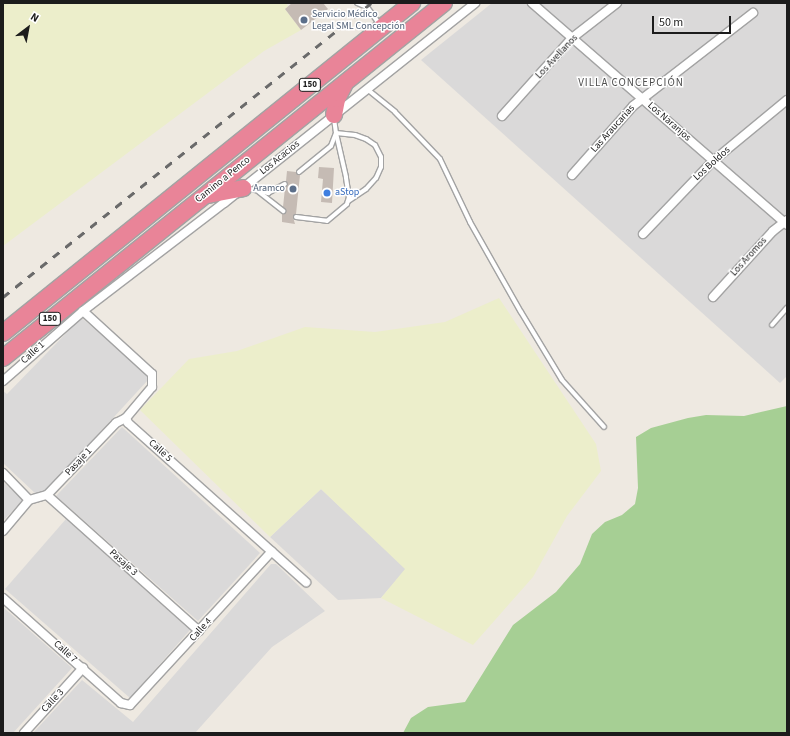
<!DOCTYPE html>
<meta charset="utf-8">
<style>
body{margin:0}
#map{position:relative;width:790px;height:736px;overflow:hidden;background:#eee9e1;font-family:"Source Sans 3",sans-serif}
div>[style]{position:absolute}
.residential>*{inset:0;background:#dad9d9}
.farmland>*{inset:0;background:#eceecb}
.forest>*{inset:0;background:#a6cf94}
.building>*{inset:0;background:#c5bbb4}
.roads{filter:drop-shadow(1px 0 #a3a3a3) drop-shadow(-1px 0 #a3a3a3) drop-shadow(0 1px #a3a3a3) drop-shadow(0 -1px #a3a3a3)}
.lane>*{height:4px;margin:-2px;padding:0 2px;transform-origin:2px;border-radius:2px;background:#fff}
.street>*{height:8px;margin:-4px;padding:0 4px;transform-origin:4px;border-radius:4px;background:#fff}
.highway>*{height:16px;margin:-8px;padding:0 8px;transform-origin:8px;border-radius:8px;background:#e98498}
.rail>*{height:3px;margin-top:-1.5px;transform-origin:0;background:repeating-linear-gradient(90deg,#6a6a6a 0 8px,transparent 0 16px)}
.dots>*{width:11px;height:11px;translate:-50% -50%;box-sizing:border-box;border:2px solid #fff;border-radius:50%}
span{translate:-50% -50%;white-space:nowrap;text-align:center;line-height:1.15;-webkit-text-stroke:3px #fff;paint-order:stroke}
.shield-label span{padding:1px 3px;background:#fff;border:1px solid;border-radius:3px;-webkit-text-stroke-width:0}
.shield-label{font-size:9px;color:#1c1c1c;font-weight:700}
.service-label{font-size:10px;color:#4e5e75}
.left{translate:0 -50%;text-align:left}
.right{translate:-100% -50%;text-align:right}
.street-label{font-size:10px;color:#1c1c1c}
.shop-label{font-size:10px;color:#366cbe}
.neighbourhood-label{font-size:11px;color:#4f4f4f;letter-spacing:1px}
.frame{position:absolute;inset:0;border:4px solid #1c1c1c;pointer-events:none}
.north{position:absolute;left:8px;top:8px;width:40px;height:40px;-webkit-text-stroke:3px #fff;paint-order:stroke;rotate:32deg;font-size:11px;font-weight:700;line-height:16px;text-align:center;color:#1c1c1c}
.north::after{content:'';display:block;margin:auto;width:14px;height:18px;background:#1c1c1c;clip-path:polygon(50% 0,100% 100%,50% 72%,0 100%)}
.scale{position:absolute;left:652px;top:16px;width:79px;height:18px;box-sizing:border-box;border:2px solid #1c1c1c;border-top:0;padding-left:5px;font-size:12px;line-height:14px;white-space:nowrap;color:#1c1c1c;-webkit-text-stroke:3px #fff;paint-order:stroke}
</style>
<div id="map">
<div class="residential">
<div style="clip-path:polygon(492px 3px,787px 3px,787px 376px,780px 383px,421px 60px)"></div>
<div style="clip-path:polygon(80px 319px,83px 319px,116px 347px,118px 345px,149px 374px,148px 380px,44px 493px,36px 494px,3px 463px,3px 391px,7px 394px)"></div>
<div style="clip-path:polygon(122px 427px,260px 553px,198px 621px,56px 496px)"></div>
<div style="clip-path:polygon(3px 482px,23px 500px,3px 521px)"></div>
<div style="clip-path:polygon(321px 489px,406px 569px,381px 598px,338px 600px,270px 537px)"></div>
<div style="clip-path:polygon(66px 519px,190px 630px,130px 698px,5px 589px)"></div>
<div style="clip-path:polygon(271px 564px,276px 564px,325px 611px,272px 647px,195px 733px,33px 733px,82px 680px,133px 722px)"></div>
<div style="clip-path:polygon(3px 607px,72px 668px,13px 733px,3px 733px)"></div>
</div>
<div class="farmland">
<div style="clip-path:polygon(3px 3px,286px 3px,288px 6px,285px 9px,301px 30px,264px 51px,3px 246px)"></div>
<div style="clip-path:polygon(499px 298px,596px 444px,601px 471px,567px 516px,533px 577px,473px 645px,381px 598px,405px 569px,321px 489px,270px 537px,140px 410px,189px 359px,237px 351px,305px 327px,375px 332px,445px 322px)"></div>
</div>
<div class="forest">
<div style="clip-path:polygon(787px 406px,787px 733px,403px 733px,411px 718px,428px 707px,465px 702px,513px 625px,556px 592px,580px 564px,592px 534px,605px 522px,622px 515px,635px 504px,638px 488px,636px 437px,651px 428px,688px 418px,706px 415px,744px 416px)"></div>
</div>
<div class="building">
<div style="clip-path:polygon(292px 3px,323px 3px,328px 9px,301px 30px,285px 9px)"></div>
<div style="clip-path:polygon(319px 167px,334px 168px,332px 203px,321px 202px,323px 179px,318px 178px)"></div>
<div style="clip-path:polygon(287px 171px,296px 172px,300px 175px,296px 214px,293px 217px,295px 224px,282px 222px,282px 214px,286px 211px,283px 207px,285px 188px,288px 185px,286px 181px)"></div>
</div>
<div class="roads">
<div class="lane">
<div style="left:357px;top:3px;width:11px;rotate:22deg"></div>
<div style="left:367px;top:7px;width:22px;rotate:54deg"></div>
<div style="left:367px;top:89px;width:36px;rotate:39deg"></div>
<div style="left:395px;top:112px;width:65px;rotate:46.2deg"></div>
<div style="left:440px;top:159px;width:70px;rotate:64.5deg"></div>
<div style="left:470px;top:222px;width:103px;rotate:60.5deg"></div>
<div style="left:521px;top:312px;width:79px;rotate:58.9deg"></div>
<div style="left:562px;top:380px;width:63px;rotate:48.2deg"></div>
<div style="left:299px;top:172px;width:41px;rotate:-39.1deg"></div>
<div style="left:331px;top:146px;width:14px;rotate:-69deg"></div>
<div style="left:336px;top:133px;width:14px;rotate:-98deg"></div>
<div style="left:246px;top:188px;width:23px;rotate:13deg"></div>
<div style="left:268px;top:193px;width:19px;rotate:-28deg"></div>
<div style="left:259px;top:192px;width:31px;rotate:38deg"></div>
<div style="left:296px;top:217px;width:31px;rotate:7deg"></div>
<div style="left:327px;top:221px;width:26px;rotate:-40deg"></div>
<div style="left:347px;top:204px;width:7px;rotate:-74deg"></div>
<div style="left:349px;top:197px;width:20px;rotate:-99deg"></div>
<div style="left:346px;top:177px;width:45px;rotate:-102.8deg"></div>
<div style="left:336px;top:133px;width:19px;rotate:6deg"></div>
<div style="left:355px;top:135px;width:12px;rotate:20deg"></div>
<div style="left:366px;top:139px;width:11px;rotate:34deg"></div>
<div style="left:375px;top:145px;width:13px;rotate:63deg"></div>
<div style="left:381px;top:157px;width:10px;rotate:90deg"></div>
<div style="left:381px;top:167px;width:12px;rotate:114deg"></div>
<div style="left:376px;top:178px;width:15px;rotate:132deg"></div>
<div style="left:366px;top:189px;width:22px;rotate:146deg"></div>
<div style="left:772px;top:325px;width:23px;rotate:-49deg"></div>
</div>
<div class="street">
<div style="left:532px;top:3px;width:338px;rotate:41deg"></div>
<div style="left:502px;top:116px;width:105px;rotate:-48.1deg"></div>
<div style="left:572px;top:38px;width:57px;rotate:-37.9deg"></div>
<div style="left:572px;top:175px;width:92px;rotate:-48.5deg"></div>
<div style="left:633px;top:106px;width:152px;rotate:-37.8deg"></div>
<div style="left:643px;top:234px;width:101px;rotate:-46.2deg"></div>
<div style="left:713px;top:161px;width:96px;rotate:-39.5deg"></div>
<div style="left:713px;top:297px;width:89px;rotate:-47.7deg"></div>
<div style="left:773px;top:231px;width:18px;rotate:-38deg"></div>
<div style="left:83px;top:311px;width:93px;rotate:42.4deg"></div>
<div style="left:152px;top:374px;width:13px;rotate:90deg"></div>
<div style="left:152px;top:387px;width:40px;rotate:130deg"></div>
<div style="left:3px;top:381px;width:106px;rotate:-41.2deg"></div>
<div style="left:83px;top:311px;width:178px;rotate:-37.5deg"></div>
<div style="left:224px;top:203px;width:321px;rotate:-38.5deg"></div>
<div style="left:126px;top:418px;width:5px;rotate:68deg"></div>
<div style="left:128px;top:423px;width:239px;rotate:41.8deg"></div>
<div style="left:3px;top:473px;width:37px;rotate:46deg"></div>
<div style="left:47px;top:495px;width:204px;rotate:41.8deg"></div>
<div style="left:29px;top:500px;width:19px;rotate:-16deg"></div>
<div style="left:47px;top:495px;width:100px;rotate:-46.2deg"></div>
<div style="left:116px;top:423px;width:11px;rotate:-27deg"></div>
<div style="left:3px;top:531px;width:40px;rotate:-50deg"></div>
<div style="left:3px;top:598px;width:158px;rotate:41.7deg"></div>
<div style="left:121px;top:703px;width:9px;rotate:13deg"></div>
<div style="left:130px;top:705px;width:209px;rotate:-47.3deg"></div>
<div style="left:24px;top:733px;width:88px;rotate:-47.8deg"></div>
</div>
<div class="highway">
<div style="left:334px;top:115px;width:16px;rotate:-79deg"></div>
<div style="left:337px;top:99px;width:16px;rotate:-63deg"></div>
<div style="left:208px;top:195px;width:36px;rotate:-11deg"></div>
<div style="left:3px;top:333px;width:526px;rotate:-38.9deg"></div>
<div style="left:3px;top:358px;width:566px;rotate:-38.83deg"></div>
</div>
</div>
<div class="rail">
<div style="left:3px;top:297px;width:471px;rotate:-38.6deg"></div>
</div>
<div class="dots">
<div style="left:304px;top:20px;background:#5c6f8a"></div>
<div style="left:293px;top:189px;background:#5c6f8a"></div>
<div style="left:327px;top:193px;background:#3f7fe0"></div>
</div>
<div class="shield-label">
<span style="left:310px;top:85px">150</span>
<span style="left:50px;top:319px">150</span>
</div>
<div class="service-label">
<span class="left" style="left:312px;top:20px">Servicio Médico<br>Legal SML Concepción</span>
<span class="right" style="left:285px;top:189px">Aramco</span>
</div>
<div class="street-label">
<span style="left:557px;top:57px;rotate:-47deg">Los Avellanos</span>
<span style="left:669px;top:122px;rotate:41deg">Los Naranjos</span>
<span style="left:613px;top:129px;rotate:-48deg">Las Araucarias</span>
<span style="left:280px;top:158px;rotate:-39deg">Los Acacios</span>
<span style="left:712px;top:164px;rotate:-42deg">Los Boldos</span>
<span style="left:223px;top:180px;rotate:-39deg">Camino a Penco</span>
<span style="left:749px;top:257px;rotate:-48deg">Los Aromos</span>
<span style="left:33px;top:353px;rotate:-42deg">Calle 1</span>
<span style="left:160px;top:451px;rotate:42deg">Calle 5</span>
<span style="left:79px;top:462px;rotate:-47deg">Pasaje 1</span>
<span style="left:123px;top:563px;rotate:42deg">Pasaje 3</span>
<span style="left:201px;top:630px;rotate:-48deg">Calle 4</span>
<span style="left:65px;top:652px;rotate:42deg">Calle 7</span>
<span style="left:53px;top:701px;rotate:-47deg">Calle 3</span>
</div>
<div class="shop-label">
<span class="left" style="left:335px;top:193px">aStop</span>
</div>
<div class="neighbourhood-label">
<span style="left:631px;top:83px">VILLA CONCEPCIÓN</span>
</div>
<div class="frame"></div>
<div class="north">N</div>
<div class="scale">50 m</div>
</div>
